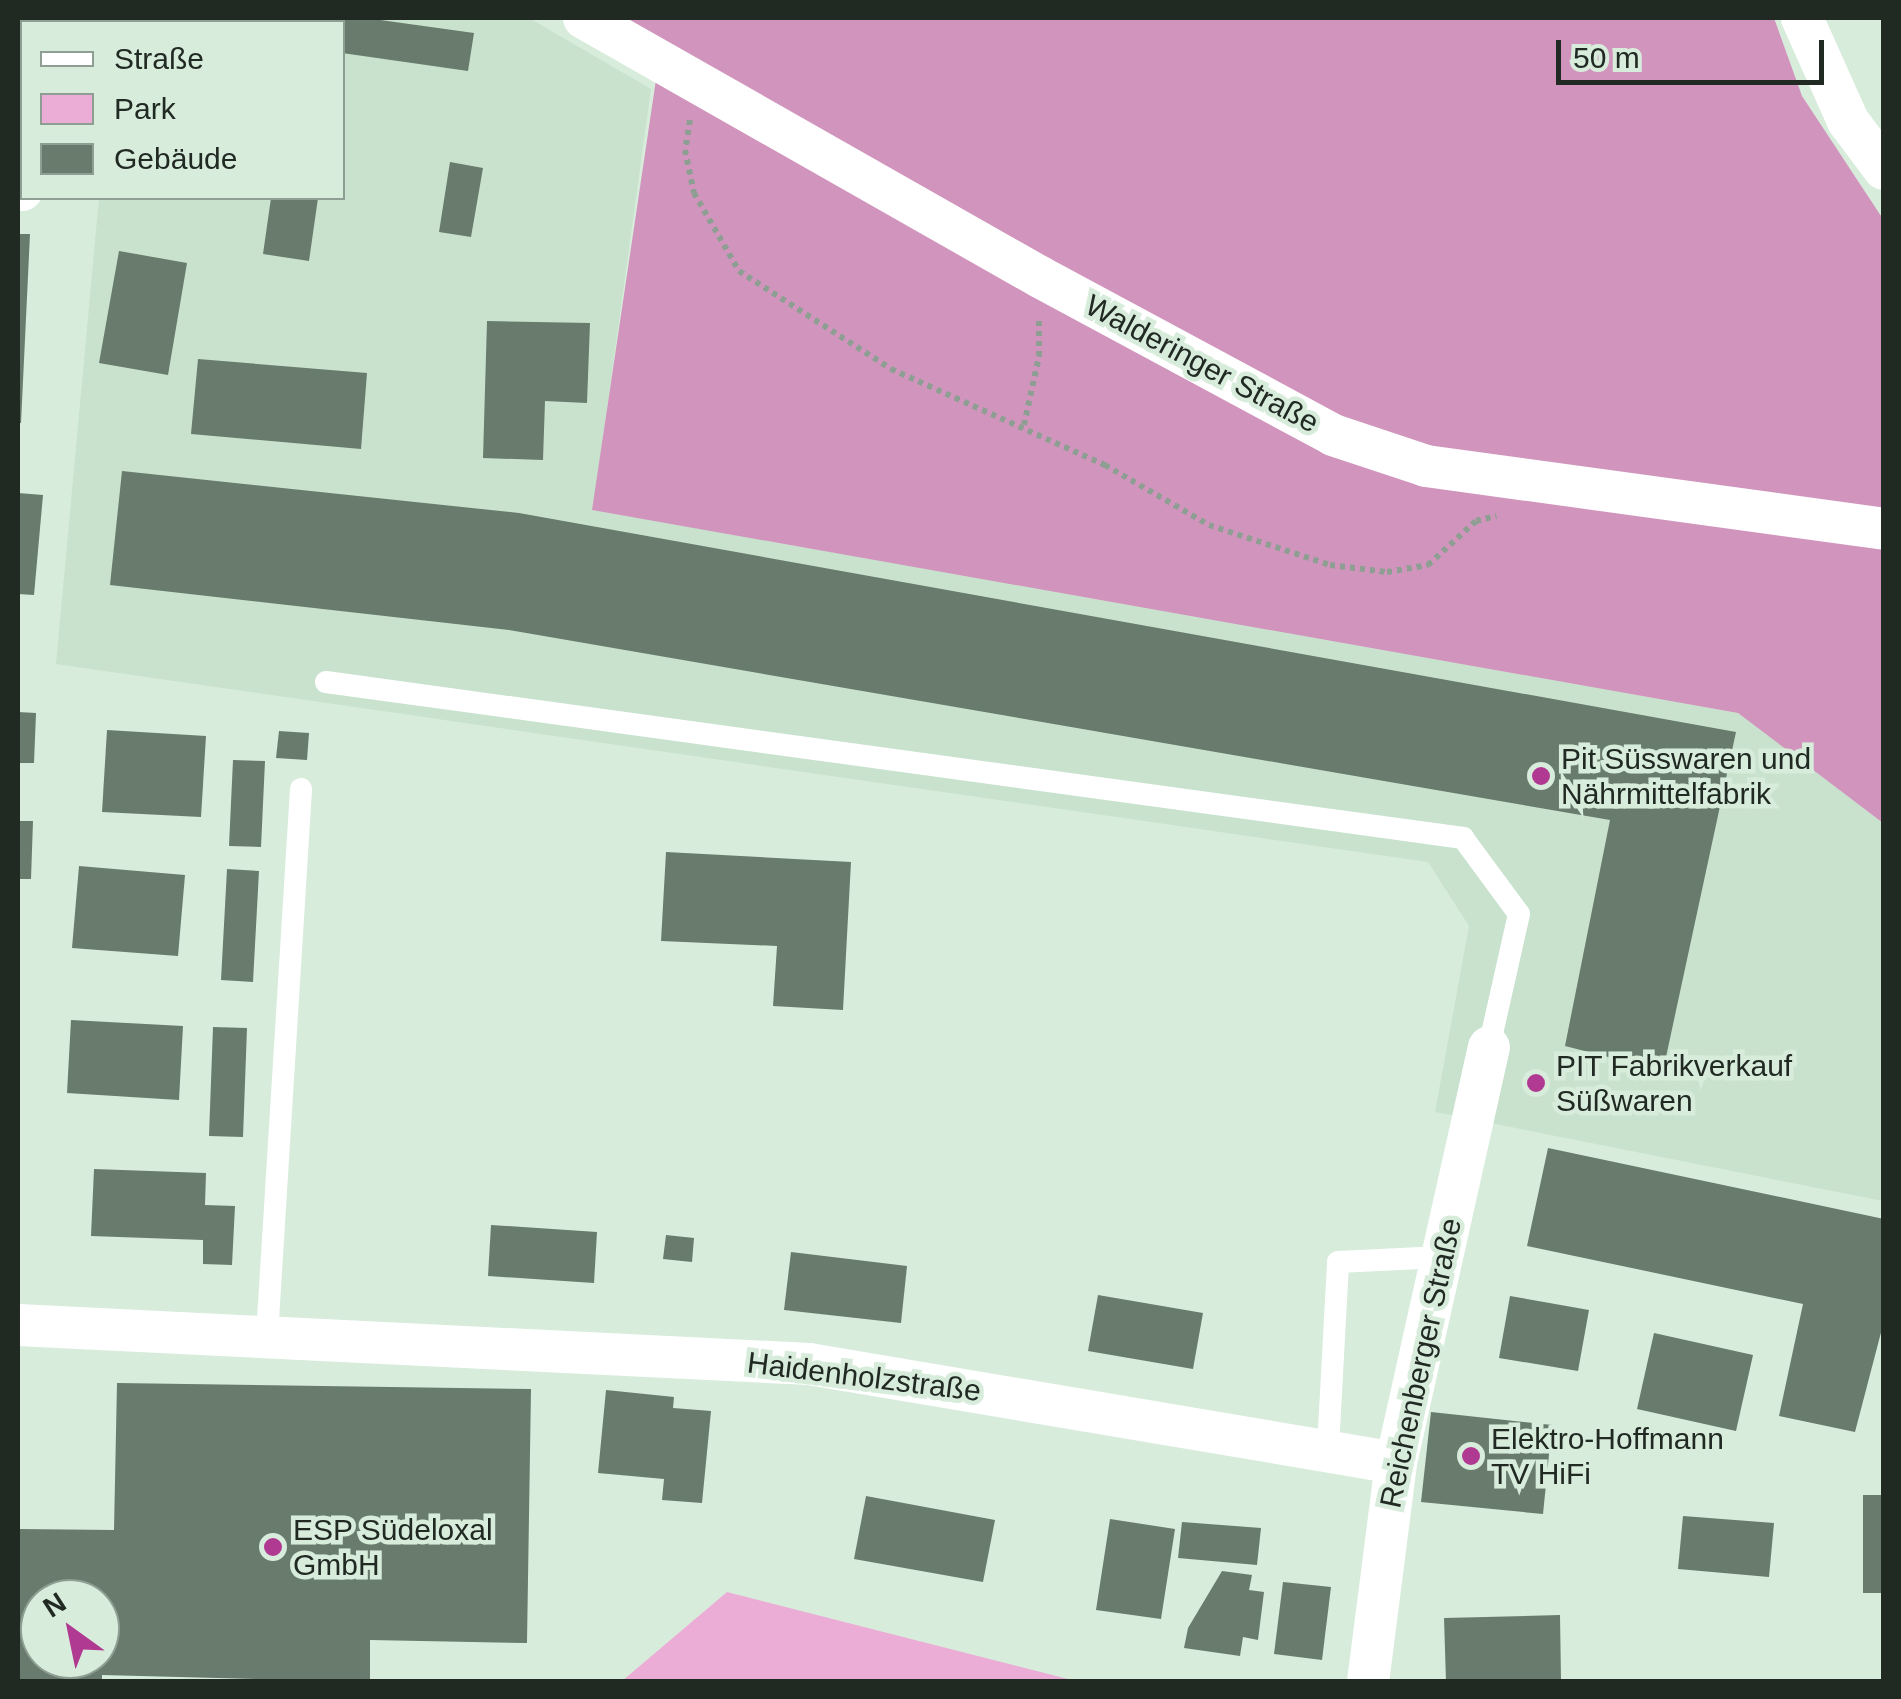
<!DOCTYPE html>
<meta charset="utf-8">
<style>
body{margin:0}
#map{position:relative;width:1901px;height:1699px;overflow:hidden;background:#d8ecdc;font-family:Helvetica,sans-serif}
div>[style]{position:absolute}
.built>*{inset:0;background:#c8e2ce}
.green>*{inset:0;background:#ebadd5}
.forest>*{inset:0;background:#d195bd}
.building>*{inset:0;background:#687b6c}
.path>*{height:6px;margin-top:-3px;transform-origin:0;background:repeating-linear-gradient(90deg,#8f9e92 0 5px,transparent 0 10px)}
.lane>*{height:22px;margin:-11px;padding:0 11px;transform-origin:11px;border-radius:11px;background:#fff}
.street>*{height:42px;margin:-21px;padding:0 21px;transform-origin:21px;border-radius:21px;background:#fff}
.dots>*{width:28px;height:28px;translate:-50% -50%;box-sizing:border-box;border:5px solid #d8ecdc;border-radius:50%}
span{translate:-50% -50%;white-space:nowrap;text-align:center;line-height:1.15;-webkit-text-stroke:9px #d8ecdc;paint-order:stroke}
.street-label{font-size:30px;color:#212923}
.poi-label{font-size:30px;color:#212923}
.left{translate:0 -50%;text-align:left}
.frame{position:absolute;inset:0;border:20px solid #212923;pointer-events:none}
.legend{position:absolute;left:20px;top:20px;width:325px;height:180px;box-sizing:border-box;background:#d8ecdc;border:2px solid #8f9e92;margin:0;padding:12px 18px;list-style:none;font-size:30px;color:#212923}
.legend li{display:flex;align-items:center;gap:20px;height:50px}
.legend b{width:50px;border:2px solid #8f9e92}
.north{position:absolute;left:20px;top:1579px;width:100px;height:100px;box-sizing:border-box;background:#d8ecdc;border:2px solid #8f9e92;border-radius:50%;rotate:327deg;font-size:28px;font-weight:700;line-height:40px;text-align:center;color:#212923}
.north::after{content:'';display:block;margin:auto;width:35px;height:45px;background:#b03a91;clip-path:polygon(50% 0,100% 100%,50% 72%,0 100%)}
.scale{position:absolute;left:1556px;top:40px;width:268px;height:45px;box-sizing:border-box;border:5px solid #212923;border-top:0;padding-left:12px;font-size:30px;line-height:35px;white-space:nowrap;color:#212923;-webkit-text-stroke:8px #d8ecdc;paint-order:stroke}
</style>
<div id="map">
<div class="built">
<div style="clip-path:polygon(290px 18px,529px 18px,651px 89px,593px 510px,1738px 713px,1883px 823px,1883px 1201px,1435px 1112px,1469px 926px,1428px 862px,56px 664px,99px 198px,342px 198px,342px 22px,289px 22px)"></div>
</div>
<div class="green">
<div style="clip-path:polygon(727px 1592px,1076px 1681px,622px 1681px)"></div>
</div>
<div class="forest">
<div style="clip-path:polygon(614px 18px,1774px 18px,1802px 96px,1883px 219px,1883px 823px,1738px 713px,592px 510px,661px 46px)"></div>
</div>
<div class="building">
<div style="clip-path:polygon(297px 18px,366px 18px,474px 33px,468px 71px,342px 53px,342px 22px,296px 22px)"></div>
<div style="clip-path:polygon(18px 30px,22px 30px,22px 150px,18px 150px)"></div>
<div style="clip-path:polygon(450px 162px,483px 168px,471px 237px,439px 232px)"></div>
<div style="clip-path:polygon(271px 198px,318px 198px,309px 261px,263px 254px)"></div>
<div style="clip-path:polygon(18px 234px,30px 234px,21px 423px,18px 423px)"></div>
<div style="clip-path:polygon(119px 251px,187px 263px,168px 375px,99px 363px)"></div>
<div style="clip-path:polygon(487px 321px,590px 323px,587px 403px,545px 401px,543px 460px,483px 458px)"></div>
<div style="clip-path:polygon(198px 359px,367px 373px,361px 449px,191px 434px)"></div>
<div style="clip-path:polygon(122px 471px,519px 513px,1736px 732px,1663px 1071px,1565px 1046px,1610px 820px,509px 630px,110px 585px)"></div>
<div style="clip-path:polygon(18px 493px,43px 495px,34px 595px,18px 594px)"></div>
<div style="clip-path:polygon(18px 712px,36px 713px,34px 763px,18px 763px)"></div>
<div style="clip-path:polygon(107px 730px,206px 736px,201px 817px,102px 812px)"></div>
<div style="clip-path:polygon(279px 731px,309px 733px,307px 760px,276px 758px)"></div>
<div style="clip-path:polygon(233px 760px,265px 761px,261px 847px,229px 846px)"></div>
<div style="clip-path:polygon(18px 821px,33px 821px,31px 879px,18px 879px)"></div>
<div style="clip-path:polygon(666px 852px,851px 862px,843px 1010px,773px 1006px,777px 946px,661px 941px)"></div>
<div style="clip-path:polygon(79px 866px,185px 875px,178px 956px,72px 948px)"></div>
<div style="clip-path:polygon(227px 869px,259px 871px,253px 982px,221px 980px)"></div>
<div style="clip-path:polygon(71px 1020px,183px 1026px,179px 1100px,67px 1093px)"></div>
<div style="clip-path:polygon(213px 1027px,247px 1028px,243px 1137px,209px 1136px)"></div>
<div style="clip-path:polygon(1548px 1148px,1884px 1219px,1884px 1321px,1855px 1432px,1779px 1416px,1803px 1304px,1527px 1246px)"></div>
<div style="clip-path:polygon(94px 1169px,206px 1173px,205px 1205px,235px 1206px,232px 1265px,203px 1264px,203px 1240px,91px 1236px)"></div>
<div style="clip-path:polygon(491px 1225px,597px 1232px,594px 1283px,488px 1276px)"></div>
<div style="clip-path:polygon(666px 1235px,694px 1238px,692px 1262px,663px 1259px)"></div>
<div style="clip-path:polygon(791px 1252px,907px 1266px,901px 1323px,784px 1310px)"></div>
<div style="clip-path:polygon(1098px 1295px,1203px 1313px,1193px 1369px,1088px 1351px)"></div>
<div style="clip-path:polygon(1510px 1296px,1589px 1310px,1578px 1371px,1499px 1358px)"></div>
<div style="clip-path:polygon(1654px 1333px,1753px 1355px,1736px 1431px,1637px 1409px)"></div>
<div style="clip-path:polygon(evenodd,117px 1383px,531px 1389px,527px 1643px,370px 1640px,370px 1682px,102px 1675px,102px 1682px,18px 1682px,18px 1529px,114px 1530px,117px 1383px,40px 1599px,100px 1599px,100px 1659px,40px 1659px,40px 1599px)"></div>
<div style="clip-path:polygon(606px 1390px,674px 1397px,673px 1408px,711px 1411px,702px 1503px,662px 1500px,664px 1479px,598px 1473px)"></div>
<div style="clip-path:polygon(1431px 1412px,1552px 1425px,1543px 1514px,1421px 1502px)"></div>
<div style="clip-path:polygon(1863px 1495px,1884px 1495px,1884px 1593px,1863px 1593px)"></div>
<div style="clip-path:polygon(866px 1496px,995px 1520px,983px 1582px,854px 1559px)"></div>
<div style="clip-path:polygon(1683px 1516px,1774px 1523px,1769px 1577px,1678px 1569px)"></div>
<div style="clip-path:polygon(1110px 1519px,1175px 1529px,1161px 1619px,1096px 1610px)"></div>
<div style="clip-path:polygon(1182px 1522px,1261px 1528px,1257px 1565px,1178px 1558px)"></div>
<div style="clip-path:polygon(1222px 1571px,1252px 1575px,1249px 1590px,1264px 1592px,1258px 1640px,1243px 1637px,1240px 1656px,1184px 1648px,1188px 1628px)"></div>
<div style="clip-path:polygon(1283px 1582px,1331px 1587px,1322px 1660px,1274px 1654px)"></div>
<div style="clip-path:polygon(1560px 1615px,1561px 1681px,1446px 1682px,1444px 1618px)"></div>
</div>
<div class="path">
<div style="left:690px;top:120px;width:30px;rotate:99deg"></div>
<div style="left:685px;top:150px;width:44px;rotate:78.2deg"></div>
<div style="left:694px;top:193px;width:90px;rotate:60deg"></div>
<div style="left:739px;top:271px;width:181px;rotate:32.8deg"></div>
<div style="left:891px;top:369px;width:235px;rotate:24.2deg"></div>
<div style="left:1105px;top:465px;width:120px;rotate:30deg"></div>
<div style="left:1209px;top:525px;width:127px;rotate:18.3deg"></div>
<div style="left:1330px;top:565px;width:57px;rotate:7deg"></div>
<div style="left:1387px;top:572px;width:42px;rotate:-9.7deg"></div>
<div style="left:1428px;top:565px;width:65px;rotate:-42.5deg"></div>
<div style="left:1476px;top:521px;width:21px;rotate:-14deg"></div>
<div style="left:1024px;top:425px;width:71px;rotate:-77.7deg"></div>
<div style="left:1039px;top:356px;width:37px;rotate:-90deg"></div>
</div>
<div class="lane">
<div style="left:326px;top:682px;width:1148px;rotate:7.81deg"></div>
<div style="left:1463px;top:838px;width:94px;rotate:53.6deg"></div>
<div style="left:1519px;top:914px;width:136px;rotate:102.7deg"></div>
<div style="left:267px;top:1336px;width:548px;rotate:-86.44deg"></div>
<div style="left:1328px;top:1448px;width:186px;rotate:-86.9deg"></div>
<div style="left:1338px;top:1262px;width:104px;rotate:-2.8deg"></div>
</div>
<div class="street">
<div style="left:584px;top:18px;width:524px;rotate:29.6deg"></div>
<div style="left:1040px;top:277px;width:333px;rotate:28.3deg"></div>
<div style="left:1333px;top:435px;width:98px;rotate:18.4deg"></div>
<div style="left:1426px;top:466px;width:462px;rotate:7.8deg"></div>
<div style="left:1802px;top:18px;width:113px;rotate:65.9deg"></div>
<div style="left:1848px;top:121px;width:60px;rotate:53.1deg"></div>
<div style="left:98px;top:22px;width:4px;rotate:-76deg"></div>
<div style="left:18px;top:190px;width:4px"></div>
<div style="left:18px;top:1325px;width:792px;rotate:2.82deg"></div>
<div style="left:809px;top:1364px;width:595px;rotate:9.57deg"></div>
<div style="left:1368px;top:1682px;width:221px;rotate:-82.7deg"></div>
<div style="left:1396px;top:1463px;width:426px;rotate:-77.4deg"></div>
</div>
<div class="dots">
<div style="left:1541px;top:776px;background:#b03a91"></div>
<div style="left:1536px;top:1083px;background:#b03a91"></div>
<div style="left:1471px;top:1456px;background:#b03a91"></div>
<div style="left:273px;top:1547px;background:#b03a91"></div>
</div>
<div class="street-label">
<span style="left:1202px;top:364px;rotate:28deg">Walderinger Straße</span>
<span style="left:1421px;top:1363px;rotate:-78deg">Reichenberger Straße</span>
<span style="left:864px;top:1377px;rotate:7deg">Haidenholzstraße</span>
</div>
<div class="poi-label">
<span class="left" style="left:1561px;top:776px">Pit Süsswaren und<br>Nährmittelfabrik</span>
<span class="left" style="left:1556px;top:1083px">PIT Fabrikverkauf<br>Süßwaren</span>
<span class="left" style="left:1491px;top:1456px">Elektro-Hoffmann<br>TV HiFi</span>
<span class="left" style="left:293px;top:1547px">ESP Südeloxal<br>GmbH</span>
</div>
<div class="frame"></div>
<ul class="legend">
<li><b style="height:12px;background:#fff"></b>Straße</li>
<li><b style="height:28px;background:#ebadd5"></b>Park</li>
<li><b style="height:28px;background:#687b6c"></b>Gebäude</li>
</ul>
<div class="north">N</div>
<div class="scale">50 m</div>
</div>
